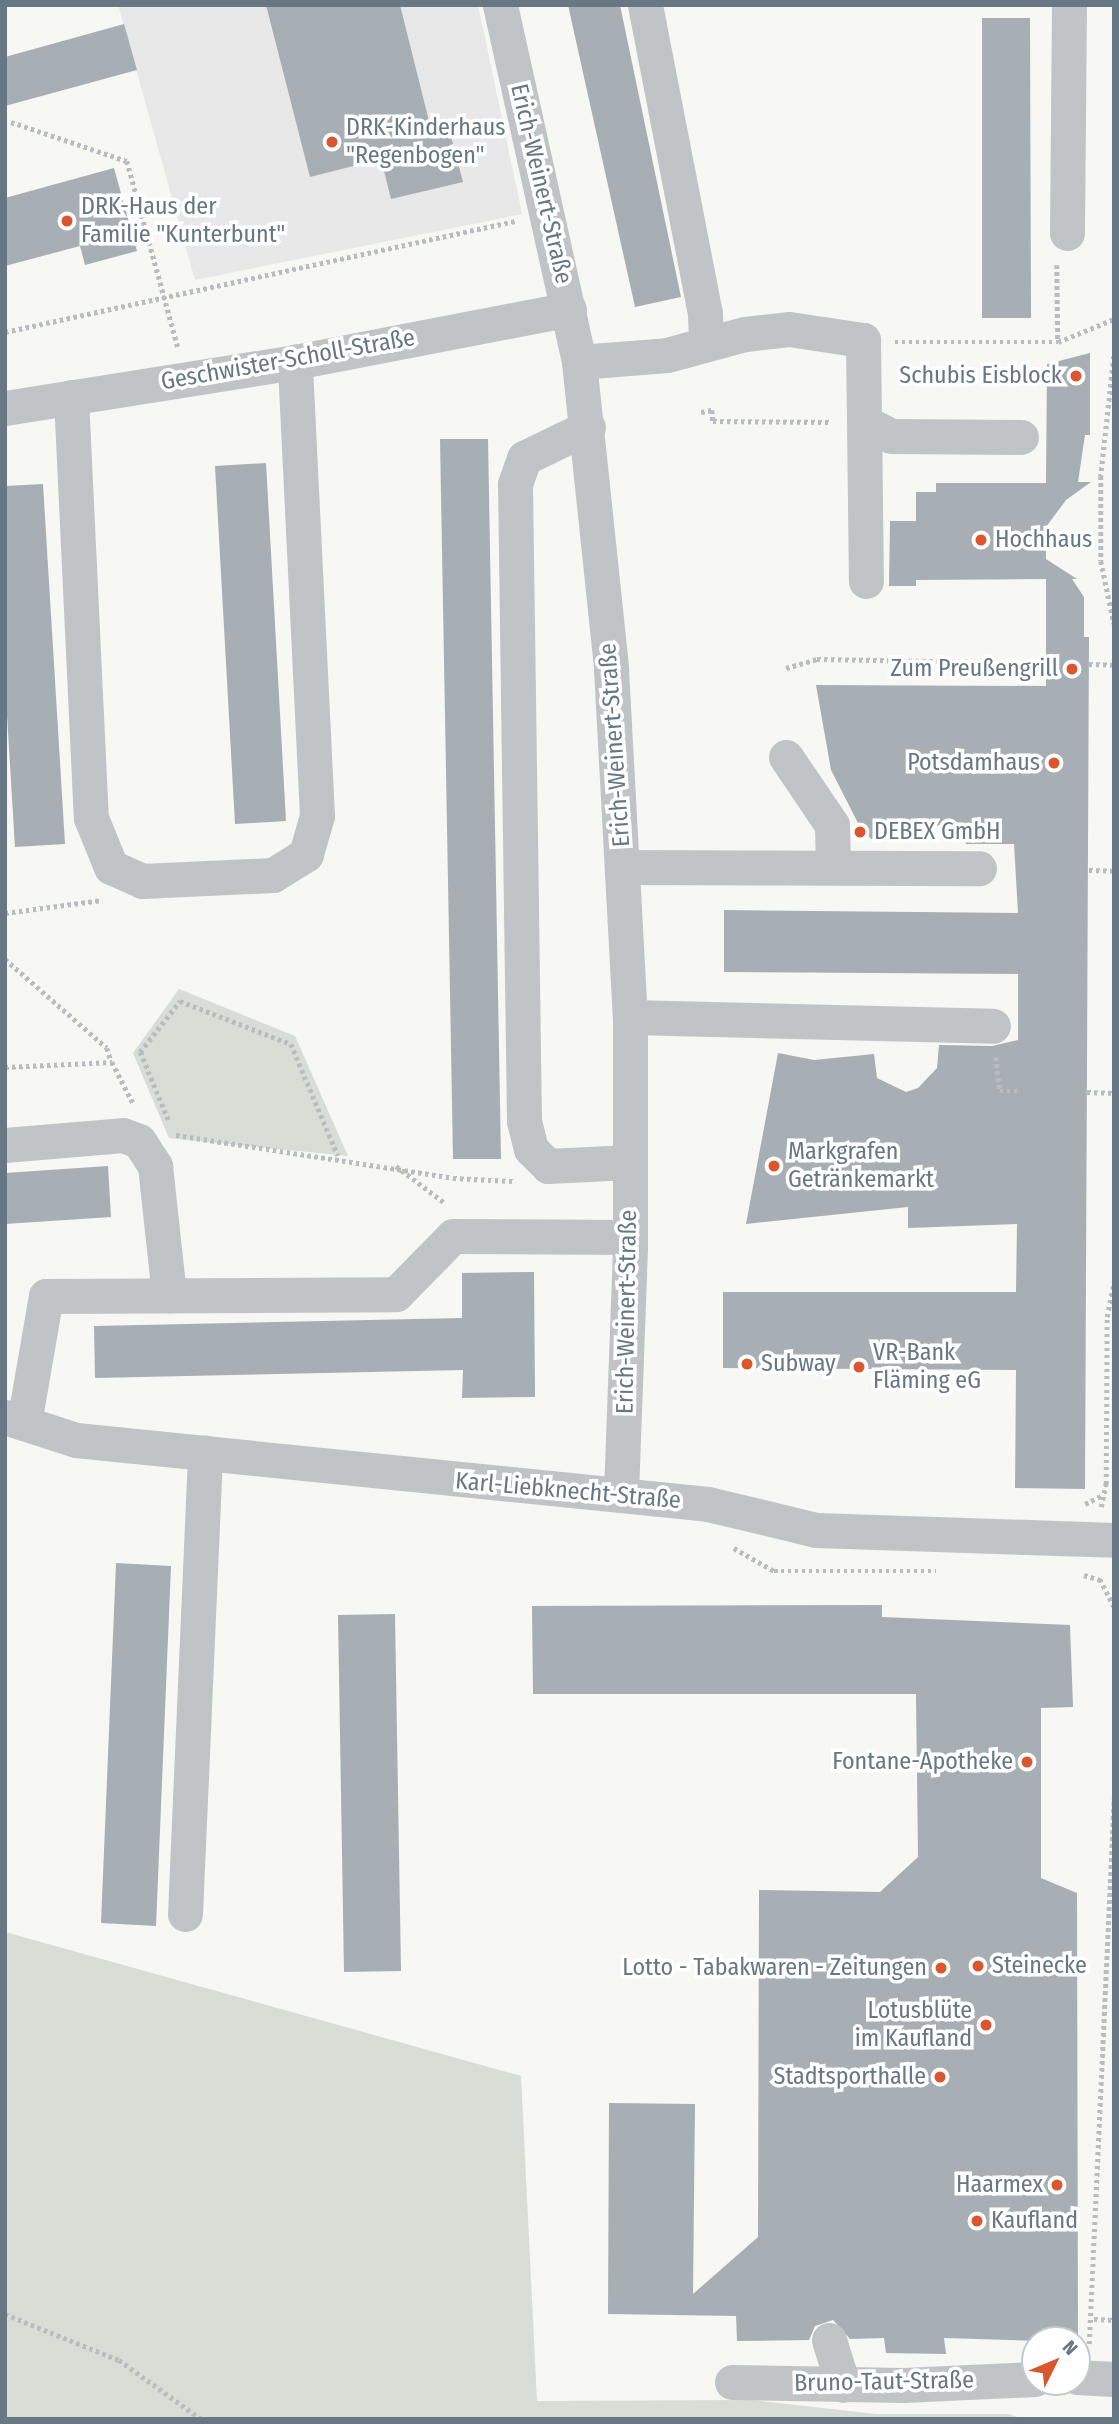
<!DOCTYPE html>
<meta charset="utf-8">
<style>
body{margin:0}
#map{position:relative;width:1119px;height:2424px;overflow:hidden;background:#f7f7f4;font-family:"Fira Sans Condensed",sans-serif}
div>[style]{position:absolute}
.built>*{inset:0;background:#e7e8e7}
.green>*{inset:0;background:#d8ddd5}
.building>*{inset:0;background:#a7afb4}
.path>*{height:4.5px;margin-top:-2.25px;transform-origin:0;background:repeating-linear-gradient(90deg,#babdbf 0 3.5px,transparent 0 7px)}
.minor>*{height:35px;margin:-17.5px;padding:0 17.5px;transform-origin:17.5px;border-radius:17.5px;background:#c0c4c7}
.dots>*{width:19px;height:19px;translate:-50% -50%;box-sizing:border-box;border:4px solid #fff;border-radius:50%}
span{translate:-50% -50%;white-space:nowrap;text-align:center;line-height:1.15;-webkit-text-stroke:7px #fff;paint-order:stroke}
.poi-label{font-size:24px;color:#677783}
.left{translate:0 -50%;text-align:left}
.right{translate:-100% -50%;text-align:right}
.street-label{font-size:24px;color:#677783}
.frame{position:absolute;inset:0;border:7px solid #677783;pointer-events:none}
.north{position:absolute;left:1021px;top:2326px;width:70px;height:70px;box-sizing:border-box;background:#fff;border:2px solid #c2c9cd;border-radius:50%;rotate:47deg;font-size:19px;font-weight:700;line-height:28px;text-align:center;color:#677783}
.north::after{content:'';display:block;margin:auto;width:24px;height:32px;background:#db552f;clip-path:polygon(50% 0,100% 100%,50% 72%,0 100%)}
</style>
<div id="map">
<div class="built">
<div style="clip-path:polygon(118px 5px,478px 5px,522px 214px,195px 280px)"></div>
</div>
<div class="green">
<div style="clip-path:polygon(179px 989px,295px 1036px,348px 1156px,169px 1138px,133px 1053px)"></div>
<div style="clip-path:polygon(5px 1932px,521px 2076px,537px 2401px,752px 2400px,876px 2414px,1008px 2414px,1023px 2419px,5px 2419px)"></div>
</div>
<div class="building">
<div style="clip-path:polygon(266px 5px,400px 5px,430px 125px,447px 121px,463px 182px,391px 199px,381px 159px,310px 177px)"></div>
<div style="clip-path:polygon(568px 5px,620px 5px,681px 297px,635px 307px)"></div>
<div style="clip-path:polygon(982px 18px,1030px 18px,1031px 318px,982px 318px)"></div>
<div style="clip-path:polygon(124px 24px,137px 70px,5px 106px,5px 57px)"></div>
<div style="clip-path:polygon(114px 168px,137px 251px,85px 265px,80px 246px,5px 266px,5px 198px)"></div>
<div style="clip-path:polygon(1090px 353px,1090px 435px,1085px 435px,1078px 482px,1091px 482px,1066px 500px,1046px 527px,1046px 559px,1077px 579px,1072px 579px,1084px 597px,1084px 637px,1089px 637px,1085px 1489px,1015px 1488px,1016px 1370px,723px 1368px,723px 1292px,1016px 1292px,1017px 1224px,908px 1228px,908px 1207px,746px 1224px,778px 1053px,814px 1060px,874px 1054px,877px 1078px,906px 1092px,918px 1088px,937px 1068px,939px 1045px,992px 1046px,1018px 1040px,1018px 974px,724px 972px,724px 910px,1018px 913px,1014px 844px,966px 844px,955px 822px,871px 839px,860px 827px,831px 770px,816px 685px,1046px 686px,1046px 579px,916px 580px,916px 586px,889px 586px,890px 521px,916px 521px,916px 492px,936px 492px,936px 483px,1046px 483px,1047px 364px)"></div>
<div style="clip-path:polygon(440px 439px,488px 439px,501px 1159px,453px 1159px)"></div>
<div style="clip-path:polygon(266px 463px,286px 821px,235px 824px,215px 466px)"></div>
<div style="clip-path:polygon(43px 484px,65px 844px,15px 847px,5px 683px,5px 486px)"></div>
<div style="clip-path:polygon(108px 1166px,111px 1217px,5px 1224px,5px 1173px)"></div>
<div style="clip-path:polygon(534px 1272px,535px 1397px,462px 1398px,463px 1370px,95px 1378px,94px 1326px,462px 1318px,462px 1273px)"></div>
<div style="clip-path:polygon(116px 1563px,171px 1566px,156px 1926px,101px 1923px)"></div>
<div style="clip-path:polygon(882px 1605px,882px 1617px,1070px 1625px,1073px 1707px,1041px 1708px,1041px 1878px,1077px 1893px,1078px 2342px,944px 2338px,946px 2354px,886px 2353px,884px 2338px,850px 2339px,833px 2320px,815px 2326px,809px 2340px,737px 2341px,736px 2316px,608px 2314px,609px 2103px,695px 2104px,693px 2294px,758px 2237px,759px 1890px,880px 1892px,918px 1857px,916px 1694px,533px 1694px,532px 1606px)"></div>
<div style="clip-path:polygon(395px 1614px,401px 1971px,344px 1972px,338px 1615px)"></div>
</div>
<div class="path">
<div style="left:11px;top:122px;width:122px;rotate:18.6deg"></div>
<div style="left:127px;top:161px;width:193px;rotate:74.7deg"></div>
<div style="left:1057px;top:265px;width:77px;rotate:89.3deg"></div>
<div style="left:5px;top:332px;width:522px;rotate:-12.28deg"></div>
<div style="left:895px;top:342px;width:163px"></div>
<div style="left:1058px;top:342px;width:61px;rotate:-22.3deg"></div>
<div style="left:1114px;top:356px;width:121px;rotate:96.2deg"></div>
<div style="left:1101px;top:476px;width:85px;rotate:90deg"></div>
<div style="left:1101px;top:561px;width:64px;rotate:78.3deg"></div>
<div style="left:701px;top:412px;width:11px;rotate:-10deg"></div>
<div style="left:712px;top:410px;width:11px;rotate:85deg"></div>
<div style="left:713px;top:421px;width:119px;rotate:0.5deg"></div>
<div style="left:1089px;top:664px;width:25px;rotate:2deg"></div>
<div style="left:786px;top:668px;width:32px;rotate:-16deg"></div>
<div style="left:817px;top:659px;width:229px;rotate:1deg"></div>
<div style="left:1089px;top:870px;width:25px;rotate:2deg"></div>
<div style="left:5px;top:913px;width:98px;rotate:-7.6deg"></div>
<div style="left:5px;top:959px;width:135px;rotate:41.1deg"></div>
<div style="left:107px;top:1048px;width:14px;rotate:73deg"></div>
<div style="left:996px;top:1057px;width:34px;rotate:83deg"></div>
<div style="left:1000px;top:1091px;width:17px"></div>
<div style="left:5px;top:1067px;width:107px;rotate:-2.7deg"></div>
<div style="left:112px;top:1062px;width:48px;rotate:62.9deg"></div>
<div style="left:1087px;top:1092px;width:27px;rotate:2deg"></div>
<div style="left:168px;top:1120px;width:74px;rotate:-112.4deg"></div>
<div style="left:140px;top:1052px;width:65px;rotate:-51.9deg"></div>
<div style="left:180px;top:1001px;width:119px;rotate:21.2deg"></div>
<div style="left:291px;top:1044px;width:121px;rotate:67.2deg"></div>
<div style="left:176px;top:1135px;width:280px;rotate:8.8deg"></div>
<div style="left:453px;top:1178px;width:60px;rotate:2.9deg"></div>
<div style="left:396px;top:1166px;width:61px;rotate:37.1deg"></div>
<div style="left:1085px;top:1504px;width:20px;rotate:-27deg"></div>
<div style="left:1101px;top:1507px;width:24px;rotate:-78deg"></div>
<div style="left:1106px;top:1484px;width:167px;rotate:-89.7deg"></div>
<div style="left:1107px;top:1317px;width:37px;rotate:-79deg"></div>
<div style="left:734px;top:1548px;width:46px;rotate:29.9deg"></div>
<div style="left:774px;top:1571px;width:162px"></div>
<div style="left:1084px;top:1575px;width:17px;rotate:17deg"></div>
<div style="left:1100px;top:1579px;width:31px;rotate:63deg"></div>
<div style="left:5px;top:2314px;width:123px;rotate:22deg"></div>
<div style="left:119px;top:2360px;width:101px;rotate:35.7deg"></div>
<div style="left:1094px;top:2319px;width:20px;rotate:3deg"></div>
<div style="left:1089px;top:2344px;width:548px;rotate:-87.38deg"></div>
</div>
<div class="minor">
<div style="left:500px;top:5px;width:366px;rotate:77.5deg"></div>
<div style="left:579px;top:362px;width:309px;rotate:84deg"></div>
<div style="left:611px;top:669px;width:349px;rotate:86.9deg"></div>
<div style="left:630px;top:1017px;width:231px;rotate:90deg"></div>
<div style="left:630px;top:1248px;width:247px;rotate:92.1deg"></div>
<div style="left:645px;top:5px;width:314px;rotate:79deg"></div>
<div style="left:705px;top:313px;width:31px;rotate:88deg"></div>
<div style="left:1067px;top:233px;width:228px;rotate:-89.5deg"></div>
<div style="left:579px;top:362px;width:88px;rotate:-4.5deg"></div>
<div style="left:667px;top:355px;width:81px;rotate:-15.1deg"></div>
<div style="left:745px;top:334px;width:44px;rotate:-6.5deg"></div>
<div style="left:789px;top:329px;width:75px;rotate:8.5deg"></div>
<div style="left:863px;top:340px;width:241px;rotate:89.3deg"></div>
<div style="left:71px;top:397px;width:421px;rotate:87.3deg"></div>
<div style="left:91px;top:818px;width:53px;rotate:67.8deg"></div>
<div style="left:111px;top:867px;width:34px;rotate:24deg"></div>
<div style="left:142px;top:881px;width:131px;rotate:-2.6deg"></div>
<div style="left:273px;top:875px;width:39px;rotate:-32deg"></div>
<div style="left:306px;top:854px;width:40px;rotate:-74deg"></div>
<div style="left:317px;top:816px;width:455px;rotate:-92.8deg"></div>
<div style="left:5px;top:408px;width:294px;rotate:-9deg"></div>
<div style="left:295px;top:362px;width:279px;rotate:-10.9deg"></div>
<div style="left:864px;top:422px;width:30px;rotate:27deg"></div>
<div style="left:891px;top:436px;width:130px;rotate:0.4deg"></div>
<div style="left:588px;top:427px;width:71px;rotate:154.2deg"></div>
<div style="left:524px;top:458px;width:28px;rotate:109deg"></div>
<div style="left:515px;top:484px;width:637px;rotate:89.19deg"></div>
<div style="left:524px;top:1121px;width:29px;rotate:76deg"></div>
<div style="left:531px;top:1149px;width:24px;rotate:45deg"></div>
<div style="left:548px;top:1166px;width:81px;rotate:-2.8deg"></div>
<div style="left:786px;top:757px;width:82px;rotate:55.9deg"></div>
<div style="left:832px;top:825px;width:42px;rotate:88.6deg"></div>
<div style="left:622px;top:867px;width:357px;rotate:0.2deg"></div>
<div style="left:630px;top:1017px;width:363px;rotate:1.4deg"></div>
<div style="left:5px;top:1145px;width:118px;rotate:-4.8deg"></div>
<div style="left:123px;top:1135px;width:17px;rotate:21deg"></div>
<div style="left:139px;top:1141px;width:30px;rotate:57deg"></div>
<div style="left:155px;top:1166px;width:130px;rotate:83.8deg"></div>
<div style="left:5px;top:1417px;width:75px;rotate:17.9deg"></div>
<div style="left:76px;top:1440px;width:635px;rotate:5.78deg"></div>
<div style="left:708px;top:1504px;width:111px;rotate:13.5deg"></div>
<div style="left:816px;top:1530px;width:298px;rotate:1.9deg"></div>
<div style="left:24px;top:1423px;width:129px;rotate:-80.2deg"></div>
<div style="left:46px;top:1296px;width:350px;rotate:-0.3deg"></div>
<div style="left:396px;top:1294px;width:81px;rotate:-45.5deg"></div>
<div style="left:453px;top:1236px;width:177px;rotate:0.3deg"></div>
<div style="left:185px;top:1914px;width:462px;rotate:-87.5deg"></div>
<div style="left:829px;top:2340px;width:47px;rotate:72.7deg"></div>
<div style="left:1077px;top:2377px;width:37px;rotate:3deg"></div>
<div style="left:732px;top:2382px;width:171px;rotate:1deg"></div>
<div style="left:903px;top:2385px;width:132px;rotate:-2.6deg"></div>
</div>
<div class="dots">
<div style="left:332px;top:142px;background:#db552f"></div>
<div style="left:67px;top:221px;background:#db552f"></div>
<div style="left:1076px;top:376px;background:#db552f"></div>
<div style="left:981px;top:540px;background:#db552f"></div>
<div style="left:1072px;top:669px;background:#db552f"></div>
<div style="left:1054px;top:763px;background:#db552f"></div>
<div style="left:860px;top:832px;background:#db552f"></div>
<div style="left:774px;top:1166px;background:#db552f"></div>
<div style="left:747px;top:1364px;background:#db552f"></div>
<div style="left:859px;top:1367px;background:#db552f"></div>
<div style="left:1027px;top:1762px;background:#db552f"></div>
<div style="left:978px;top:1966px;background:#db552f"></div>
<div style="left:941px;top:1968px;background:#db552f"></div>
<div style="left:986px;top:2025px;background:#db552f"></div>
<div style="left:940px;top:2077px;background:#db552f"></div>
<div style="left:1057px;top:2185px;background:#db552f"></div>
<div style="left:977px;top:2221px;background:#db552f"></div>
</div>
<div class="poi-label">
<span class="left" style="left:346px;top:142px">DRK-Kinderhaus<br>"Regenbogen"</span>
<span class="left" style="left:81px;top:221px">DRK-Haus der<br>Familie "Kunterbunt"</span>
<span class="right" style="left:1062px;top:376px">Schubis Eisblock</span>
<span class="left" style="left:995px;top:540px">Hochhaus</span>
<span class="right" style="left:1058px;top:669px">Zum Preußengrill</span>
<span class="right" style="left:1040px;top:763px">Potsdamhaus</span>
<span class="left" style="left:874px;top:832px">DEBEX GmbH</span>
<span class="left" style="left:788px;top:1166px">Markgrafen<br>Getränkemarkt</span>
<span class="left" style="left:873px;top:1367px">VR-Bank<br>Fläming eG</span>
<span class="left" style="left:761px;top:1364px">Subway</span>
<span class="right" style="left:1013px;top:1762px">Fontane-Apotheke</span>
<span class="left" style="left:992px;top:1966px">Steinecke</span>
<span class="right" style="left:927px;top:1968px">Lotto - Tabakwaren - Zeitungen</span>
<span class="right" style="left:972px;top:2025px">Lotusblüte<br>im Kaufland</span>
<span class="right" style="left:926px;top:2077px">Stadtsporthalle</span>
<span class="right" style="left:1043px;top:2185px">Haarmex</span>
<span class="left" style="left:991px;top:2221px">Kaufland</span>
</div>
<div class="street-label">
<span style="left:541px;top:184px;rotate:77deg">Erich-Weinert-Straße</span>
<span style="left:288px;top:360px;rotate:-10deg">Geschwister-Scholl-Straße</span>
<span style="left:615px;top:745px;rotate:-94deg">Erich-Weinert-Straße</span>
<span style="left:627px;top:1312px;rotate:-89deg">Erich-Weinert-Straße</span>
<span style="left:568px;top:1491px;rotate:5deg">Karl-Liebknecht-Straße</span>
<span style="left:884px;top:2382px;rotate:-1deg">Bruno-Taut-Straße</span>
</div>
<div class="frame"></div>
<div class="north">N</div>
</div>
